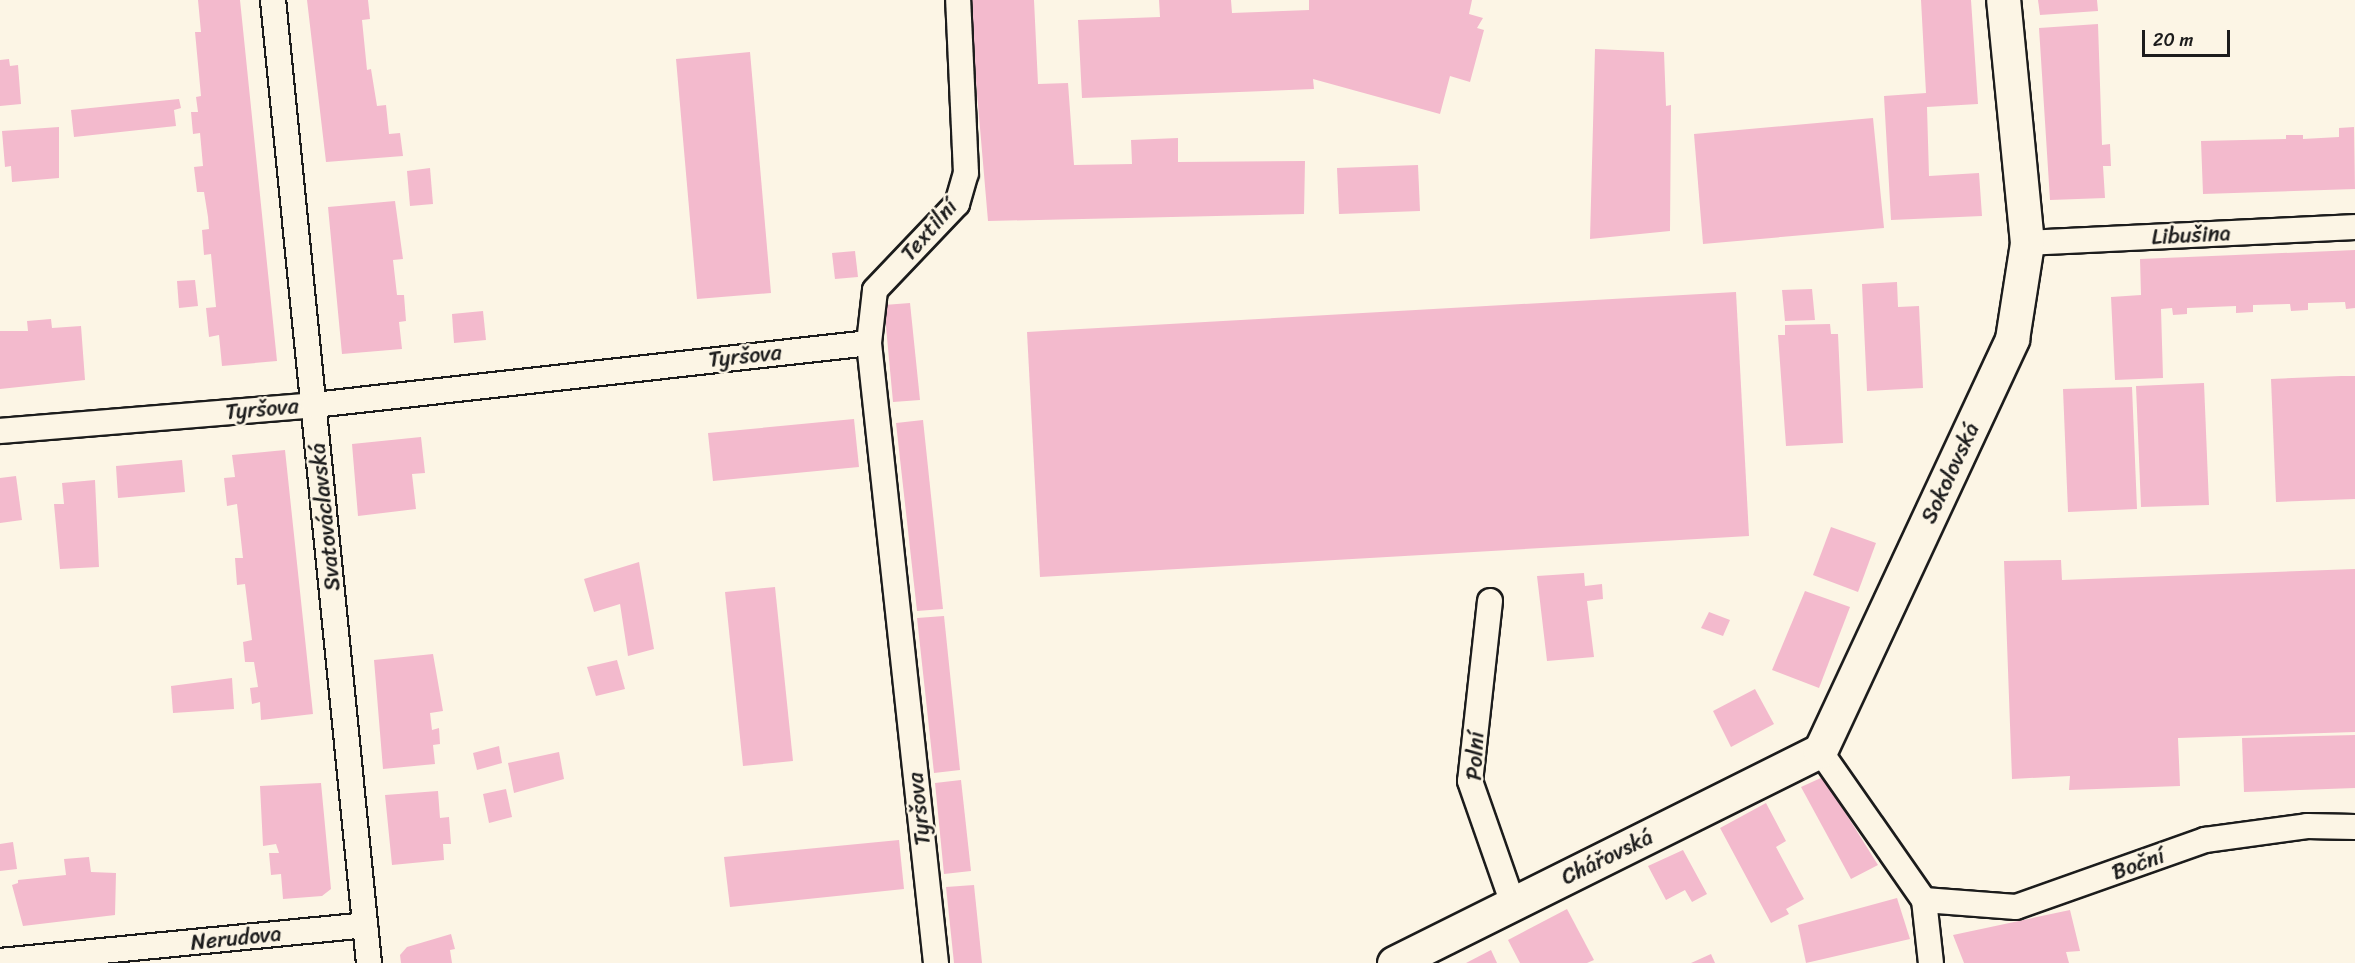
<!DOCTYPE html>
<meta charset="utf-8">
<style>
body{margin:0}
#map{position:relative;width:2355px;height:963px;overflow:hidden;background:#fcf5e5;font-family:Sriracha,sans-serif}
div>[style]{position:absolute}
.building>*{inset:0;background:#f3bacd}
.roads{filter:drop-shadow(2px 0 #1c1c1c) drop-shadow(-2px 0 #1c1c1c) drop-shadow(0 2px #1c1c1c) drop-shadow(0 -2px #1c1c1c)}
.street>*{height:24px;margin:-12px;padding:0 12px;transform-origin:12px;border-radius:12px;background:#fcf5e5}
.secondary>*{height:33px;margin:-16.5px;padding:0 16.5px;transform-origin:16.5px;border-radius:16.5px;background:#fcf5e5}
span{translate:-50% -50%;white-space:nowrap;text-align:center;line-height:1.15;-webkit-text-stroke:5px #fcf5e5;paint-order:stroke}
.street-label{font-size:22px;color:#1c1c1c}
.scale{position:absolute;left:2142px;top:30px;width:88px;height:27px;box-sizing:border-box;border:3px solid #1c1c1c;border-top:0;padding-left:8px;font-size:18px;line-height:21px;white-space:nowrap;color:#1c1c1c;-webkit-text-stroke:4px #fcf5e5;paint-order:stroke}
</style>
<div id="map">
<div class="building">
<div style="clip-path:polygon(198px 0,240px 0,277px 361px,222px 366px,219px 335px,209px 337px,206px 308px,216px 307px,211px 254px,204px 255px,202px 230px,209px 229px,208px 217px,204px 192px,197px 192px,194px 167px,203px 166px,200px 133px,193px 134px,191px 112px,198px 112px,196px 97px,201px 96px,195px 32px,201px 32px)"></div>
<div style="clip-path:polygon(307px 0,368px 0,370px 19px,362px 20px,367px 70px,371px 69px,377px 106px,386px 105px,389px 134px,400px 133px,403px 156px,326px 162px)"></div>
<div style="clip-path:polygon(969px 0,1034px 0,1038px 84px,1068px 83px,1074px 165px,1132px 164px,1131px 140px,1178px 138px,1178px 162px,1305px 161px,1304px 214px,988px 221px)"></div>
<div style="clip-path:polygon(1159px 0,1231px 0,1232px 13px,1309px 10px,1309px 0,1472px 0,1469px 14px,1483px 18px,1477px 28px,1484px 30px,1470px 82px,1450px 76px,1440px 114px,1313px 79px,1314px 89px,1082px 98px,1078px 20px,1160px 17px)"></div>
<div style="clip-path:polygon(1921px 0,1971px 0,1978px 104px,1927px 107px,1929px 176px,1979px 173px,1982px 216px,1891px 220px,1884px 96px,1926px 93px)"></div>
<div style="clip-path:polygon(2038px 0,2097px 0,2098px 11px,2040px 15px)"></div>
<div style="clip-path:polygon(2098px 24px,2102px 145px,2110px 144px,2111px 166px,2103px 166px,2105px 198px,2050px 200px,2039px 28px)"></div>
<div style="clip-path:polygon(1595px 49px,1664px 52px,1666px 106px,1671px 105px,1670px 231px,1590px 239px)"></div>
<div style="clip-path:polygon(750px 52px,771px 293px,697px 299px,676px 59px)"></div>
<div style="clip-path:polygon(9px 59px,10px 66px,18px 65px,21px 104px,0 106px,0 60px)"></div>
<div style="clip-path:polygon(179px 99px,181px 108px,174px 110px,176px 126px,74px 137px,71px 110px)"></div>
<div style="clip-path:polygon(1873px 118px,1884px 228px,1703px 244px,1694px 134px)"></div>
<div style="clip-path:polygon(59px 127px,59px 178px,12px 182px,11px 166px,5px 167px,2px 131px)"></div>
<div style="clip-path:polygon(2354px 127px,2355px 189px,2203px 194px,2201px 141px,2286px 139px,2286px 135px,2303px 135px,2303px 139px,2339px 137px,2339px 128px)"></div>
<div style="clip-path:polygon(1418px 165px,1420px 211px,1339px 214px,1337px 168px)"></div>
<div style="clip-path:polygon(430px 168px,433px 204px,410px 206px,407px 171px)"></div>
<div style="clip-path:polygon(395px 201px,403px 259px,393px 260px,397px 295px,404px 295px,406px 321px,399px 322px,402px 349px,342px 354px,328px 207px)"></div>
<div style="clip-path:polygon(2355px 250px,2355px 308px,2346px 309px,2345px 302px,2308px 303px,2308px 310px,2291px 311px,2290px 304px,2253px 305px,2253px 312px,2236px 313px,2236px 306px,2187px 308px,2187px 314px,2173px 315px,2172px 308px,2161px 309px,2163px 378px,2115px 380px,2111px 297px,2141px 295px,2140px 259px)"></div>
<div style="clip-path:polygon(855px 251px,858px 277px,835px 279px,832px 253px)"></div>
<div style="clip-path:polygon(195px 280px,198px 306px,179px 308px,177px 281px)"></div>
<div style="clip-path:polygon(1897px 282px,1898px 307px,1919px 306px,1923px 388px,1867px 391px,1862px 284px)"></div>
<div style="clip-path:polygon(1812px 289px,1815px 320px,1785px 321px,1782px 290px)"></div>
<div style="clip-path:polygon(1736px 292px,1749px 536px,1040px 577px,1027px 332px)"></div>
<div style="clip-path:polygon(910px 303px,920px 400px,893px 402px,884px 305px)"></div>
<div style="clip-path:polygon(483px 311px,486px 340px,454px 343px,452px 314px)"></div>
<div style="clip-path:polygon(51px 319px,52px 328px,81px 326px,85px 380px,0 389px,0 331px,28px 331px,27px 321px)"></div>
<div style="clip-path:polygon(1830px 324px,1831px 334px,1838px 334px,1843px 443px,1786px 446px,1778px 335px,1785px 335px,1785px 325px)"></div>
<div style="clip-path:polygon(2341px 376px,2355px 376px,2355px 499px,2276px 502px,2271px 379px)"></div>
<div style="clip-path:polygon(2204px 383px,2209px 505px,2141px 507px,2136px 386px)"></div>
<div style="clip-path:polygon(2132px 387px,2137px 509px,2068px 512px,2063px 389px)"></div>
<div style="clip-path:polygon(854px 419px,859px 467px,713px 481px,708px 433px)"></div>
<div style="clip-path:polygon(923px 420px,943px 609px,917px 611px,896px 423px)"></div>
<div style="clip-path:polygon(421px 437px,425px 473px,412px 474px,416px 509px,358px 516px,352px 444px)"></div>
<div style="clip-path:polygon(285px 450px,313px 714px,261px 720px,260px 702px,252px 704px,250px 688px,258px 687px,254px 662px,245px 662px,243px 642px,252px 640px,245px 584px,237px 585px,235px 558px,243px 558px,237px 504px,227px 506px,224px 478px,235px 477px,232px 455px)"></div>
<div style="clip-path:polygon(182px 460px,185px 492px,118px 498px,116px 466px)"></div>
<div style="clip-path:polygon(16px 476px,22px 520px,0 523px,0 478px)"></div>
<div style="clip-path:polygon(95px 480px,99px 567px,60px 569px,54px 504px,64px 504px,62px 483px)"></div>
<div style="clip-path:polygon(1831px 527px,1876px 543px,1858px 592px,1813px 575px)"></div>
<div style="clip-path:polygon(2061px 560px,2062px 580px,2355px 569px,2355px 732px,2178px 738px,2180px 786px,2069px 790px,2070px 776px,2012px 779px,2004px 561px)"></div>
<div style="clip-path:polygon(639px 562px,654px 649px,628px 656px,620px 604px,594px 612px,584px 579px)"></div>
<div style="clip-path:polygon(1584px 573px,1585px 586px,1602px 584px,1603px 599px,1587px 601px,1594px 657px,1547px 661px,1537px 576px)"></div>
<div style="clip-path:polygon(775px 587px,793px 761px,743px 766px,725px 592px)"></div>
<div style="clip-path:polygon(1805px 591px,1850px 607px,1819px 688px,1772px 670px)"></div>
<div style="clip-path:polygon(1709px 612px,1730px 620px,1723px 636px,1701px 628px)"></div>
<div style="clip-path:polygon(944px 616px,960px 770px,934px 773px,917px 618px)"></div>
<div style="clip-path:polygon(433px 654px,443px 711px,430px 713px,432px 730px,439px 728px,440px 744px,433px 745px,435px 764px,383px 769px,374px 660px)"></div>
<div style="clip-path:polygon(617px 660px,625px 689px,596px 696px,587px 667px)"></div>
<div style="clip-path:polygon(232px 678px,234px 709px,173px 713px,171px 686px)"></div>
<div style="clip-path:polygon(1755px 689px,1774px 724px,1731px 747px,1713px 711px)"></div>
<div style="clip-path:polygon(2355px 735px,2355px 788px,2244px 792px,2242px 738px)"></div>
<div style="clip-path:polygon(499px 746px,502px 763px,477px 770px,473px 753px)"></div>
<div style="clip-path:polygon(559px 752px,564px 779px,514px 793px,508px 763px)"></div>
<div style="clip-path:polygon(1823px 777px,1878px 865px,1851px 879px,1801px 787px)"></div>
<div style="clip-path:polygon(961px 780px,971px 871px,944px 874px,935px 783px)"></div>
<div style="clip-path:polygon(321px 783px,331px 889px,322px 896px,283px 899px,281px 874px,271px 875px,269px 853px,279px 853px,276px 844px,263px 846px,260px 786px)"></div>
<div style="clip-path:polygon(506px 789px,512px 817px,489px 823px,483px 794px)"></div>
<div style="clip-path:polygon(438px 791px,440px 818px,449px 817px,451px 844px,443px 844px,444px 860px,392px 865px,385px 795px)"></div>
<div style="clip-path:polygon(1766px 803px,1786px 841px,1776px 847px,1804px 899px,1786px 909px,1789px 914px,1771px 923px,1720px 828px)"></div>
<div style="clip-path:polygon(899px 840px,904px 889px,730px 907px,724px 857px)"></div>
<div style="clip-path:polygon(13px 842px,17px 869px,0 871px,0 844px)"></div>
<div style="clip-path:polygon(1683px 850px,1707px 894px,1692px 902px,1685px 890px,1666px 900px,1648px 866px)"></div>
<div style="clip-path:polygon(89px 857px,91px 872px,116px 873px,115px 915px,23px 926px,12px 885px,18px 883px,18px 880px,66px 875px,64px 859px)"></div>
<div style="clip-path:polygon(974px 885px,982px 963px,954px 963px,946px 887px)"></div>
<div style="clip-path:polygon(1897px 898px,1910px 939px,1806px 963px,1798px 925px)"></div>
<div style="clip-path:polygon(1567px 909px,1594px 960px,1587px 963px,1520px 963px,1508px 940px)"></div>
<div style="clip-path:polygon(2070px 910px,2080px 951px,2066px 952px,2069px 963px,1964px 963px,1953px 935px)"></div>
<div style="clip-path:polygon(451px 934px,455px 949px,450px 950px,452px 963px,401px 963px,400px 955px,407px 947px)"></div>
<div style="clip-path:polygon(1491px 950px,1497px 963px,1466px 963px)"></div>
<div style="clip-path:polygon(1711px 954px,1715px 963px,1691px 963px)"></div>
</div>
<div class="roads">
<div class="street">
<div style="left:273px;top:0;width:968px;rotate:84.31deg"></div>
<div style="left:2027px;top:243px;width:328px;rotate:-2.8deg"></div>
<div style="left:0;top:431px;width:315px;rotate:-4.7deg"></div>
<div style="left:314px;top:405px;width:558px;rotate:-6.37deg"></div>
<div style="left:1490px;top:601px;width:181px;rotate:96.3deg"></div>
<div style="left:1470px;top:781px;width:130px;rotate:70.7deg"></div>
<div style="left:1820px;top:751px;width:182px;rotate:55.1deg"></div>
<div style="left:1924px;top:900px;width:63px;rotate:83.7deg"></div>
<div style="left:1924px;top:900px;width:92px;rotate:4.4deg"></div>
<div style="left:2016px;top:907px;width:201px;rotate:-19.5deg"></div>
<div style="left:2205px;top:840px;width:103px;rotate:-7.8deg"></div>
<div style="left:2307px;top:826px;width:48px;rotate:1.2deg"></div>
<div style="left:0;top:961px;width:367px;rotate:-5.6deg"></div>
<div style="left:936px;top:963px;width:624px;rotate:-96.17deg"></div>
<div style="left:869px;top:343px;width:53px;rotate:-83.5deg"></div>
<div style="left:875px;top:290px;width:119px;rotate:-46.4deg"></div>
<div style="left:957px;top:204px;width:32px;rotate:-74deg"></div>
<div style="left:966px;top:173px;width:173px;rotate:-92.6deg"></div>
</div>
<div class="secondary">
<div style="left:1394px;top:963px;width:476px;rotate:-26.5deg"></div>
<div style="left:1820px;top:751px;width:455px;rotate:-65deg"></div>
<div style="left:2012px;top:339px;width:97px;rotate:-81.1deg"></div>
<div style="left:2027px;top:243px;width:244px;rotate:-95.6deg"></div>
</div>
</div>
<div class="street-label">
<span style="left:929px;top:230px;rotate:-49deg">Textilní</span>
<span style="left:2191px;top:235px;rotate:-3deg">Libušina</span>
<span style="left:745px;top:356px;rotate:-6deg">Tyršova</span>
<span style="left:262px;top:409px;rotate:-5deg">Tyršova</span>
<span style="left:1950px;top:473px;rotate:-65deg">Sokolovská</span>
<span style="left:325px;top:517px;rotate:-96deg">Svatováclavská</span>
<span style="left:1475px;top:756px;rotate:-87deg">Polní</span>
<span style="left:919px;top:809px;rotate:-96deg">Tyršova</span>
<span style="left:1607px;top:857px;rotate:-26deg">Chářovská</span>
<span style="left:2138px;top:864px;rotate:-20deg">Boční</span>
<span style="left:236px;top:938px;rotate:-6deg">Nerudova</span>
</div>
<div class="scale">20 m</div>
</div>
